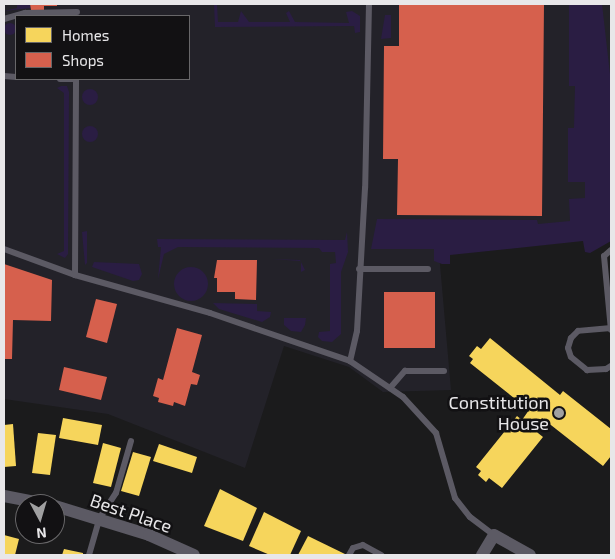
<!DOCTYPE html>
<style>
body{margin:0}
#map{position:relative;width:615px;height:559px;overflow:hidden;background:#1b1b1c;font-family:"Exo 2",sans-serif}
div>[style]{position:absolute}
.built>*{inset:0;background:#232229}
.green>*{inset:0;background:#2a1d43}
.round{border-radius:50%}
.homes>*{inset:0;background:#f6d55c}
.shops>*{inset:0;background:#d6604d}
.service>*{height:6px;margin:-3px;padding:0 3px;transform-origin:3px;border-radius:3px;background:#5c5a64}
.minor>*{height:12px;margin:-6px;padding:0 6px;transform-origin:6px;border-radius:6px;background:#5c5a64}
.dots>*{width:14px;height:14px;translate:-50% -50%;box-sizing:border-box;border:2px solid #121113;border-radius:50%}
span{translate:-50% -50%;white-space:nowrap;text-align:center;line-height:1.15;-webkit-text-stroke:5px #121113;paint-order:stroke}
.poi-label{font-size:18px;color:#e8e7e9}
.right{translate:-100% -50%;text-align:right}
.street-label{font-size:18px;color:#e8e7e9}
.frame{position:absolute;inset:0;border:5px solid #e8e7e9;pointer-events:none}
.legend{position:absolute;left:15px;top:15px;width:175px;height:65px;box-sizing:border-box;background:#121113;border:1px solid #686769;margin:0;padding:6px 9px;list-style:none;font-size:15px;color:#e8e7e9}
.legend li{display:flex;align-items:center;gap:10px;height:25px}
.legend b{width:25px;border:1px solid #686769}
.north{position:absolute;left:15px;top:494px;width:50px;height:50px;box-sizing:border-box;background:#121113;border:1px solid #686769;border-radius:50%;rotate:174deg;font-size:14px;font-weight:700;line-height:20px;text-align:center;color:#e8e7e9}
.north::after{content:'';display:block;margin:auto;width:18px;height:22px;background:#a0a0a1;clip-path:polygon(50% 0,100% 100%,50% 72%,0 100%)}
</style>
<div id="map">
<div class="built">
<div style="clip-path:polygon(evenodd,4px 4px,611px 4px,611px 230px,439px 253px,451px 390px,383px 392px,349px 367px,284px 346px,245px 468px,108px 414px,4px 399px,4px 4px,16px 16px,189px 16px,189px 79px,16px 79px,16px 16px)"></div>
</div>
<div class="green">
<div style="clip-path:polygon(17px 4px,30px 4px,31px 8px,4px 11px,17px 8px)"></div>
<div style="clip-path:polygon(214px 4px,217px 4px,218px 22px,238px 22px,241px 11px,249px 22px,290px 22px,286px 13px,289px 11px,295px 22px,349px 23px,346px 12px,352px 11px,360px 16px,360px 32px,355px 33px,354px 26px,215px 27px)"></div>
<div style="clip-path:polygon(569px 4px,602px 4px,611px 83px,611px 241px,590px 253px,585px 252px,583px 241px,450px 255px,450px 264px,442px 264px,434px 261px,434px 249px,371px 249px,377px 219px,537px 220px,538px 224px,570px 221px,569px 199px,585px 198px,585px 182px,568px 182px,568px 128px,574px 128px,575px 86px,569px 86px)"></div>
<div style="clip-path:polygon(385px 15px,391px 15px,391px 38px,381px 39px)"></div>
<div class="round" style="left:4px;top:23px;width:12px;height:12px"></div>
<div style="clip-path:polygon(61px 86px,67px 86px,69px 92px,68px 254px,65px 258px,57px 254px,64px 251px,64px 93px,57px 88px)"></div>
<div class="round" style="left:82px;top:89px;width:16px;height:16px"></div>
<div class="round" style="left:82px;top:126px;width:16px;height:16px"></div>
<div style="clip-path:polygon(87px 231px,87px 263px,85px 265px,82px 232px)"></div>
<div style="clip-path:polygon(347px 232px,348px 252px,341px 272px,341px 334px,332px 342px,322px 341px,318px 337px,319px 332px,330px 331px,330px 264px,336px 263px,335px 252px,322px 252px,319px 248px,178px 247px,164px 254px,158px 279px,161px 247px,158px 247px,157px 239px,345px 240px)"></div>
<div style="clip-path:polygon(271px 259px,300px 260px,305px 270px,301px 272px,301px 261px)"></div>
<div style="clip-path:polygon(94px 262px,139px 264px,142px 274px,139px 280px,133px 281px,92px 267px)"></div>
<div class="round" style="left:174px;top:267px;width:34px;height:34px"></div>
<div style="clip-path:polygon(213px 303px,257px 304px,257px 311px,271px 312px,270px 317px,262px 322px,219px 309px)"></div>
<div style="clip-path:polygon(284px 318px,306px 318px,305px 325px,301px 332px,291px 331px,284px 325px)"></div>
</div>
<div class="homes">
<div style="clip-path:polygon(490px 338px,560px 395px,563px 391px,611px 429px,611px 456px,603px 466px,542px 418px,533px 429px,543px 437px,502px 488px,489px 478px,486px 482px,478px 475px,481px 471px,476px 467px,517px 416px,522px 420px,529px 410px,470px 363px,473px 359px,469px 356px,477px 346px,481px 349px)"></div>
<div style="clip-path:polygon(63px 418px,102px 425px,98px 445px,59px 438px)"></div>
<div style="clip-path:polygon(13px 424px,16px 466px,4px 467px,4px 425px)"></div>
<div style="clip-path:polygon(38px 433px,56px 435px,50px 475px,32px 473px)"></div>
<div style="clip-path:polygon(103px 443px,121px 448px,111px 487px,93px 483px)"></div>
<div style="clip-path:polygon(159px 444px,197px 457px,192px 473px,153px 461px)"></div>
<div style="clip-path:polygon(133px 452px,151px 457px,139px 496px,121px 491px)"></div>
<div style="clip-path:polygon(220px 489px,257px 508px,243px 541px,204px 526px)"></div>
<div style="clip-path:polygon(264px 512px,301px 531px,290px 555px,270px 555px,249px 546px)"></div>
<div style="clip-path:polygon(4px 535px,19px 539px,15px 555px,4px 555px)"></div>
<div style="clip-path:polygon(308px 536px,347px 555px,298px 555px)"></div>
<div style="clip-path:polygon(64px 549px,83px 553px,83px 555px,62px 555px)"></div>
</div>
<div class="shops">
<div style="clip-path:polygon(30px 4px,57px 4px,57px 6px,44px 6px,44px 16px,32px 16px)"></div>
<div style="clip-path:polygon(399px 4px,544px 4px,542px 216px,397px 215px,398px 159px,383px 159px,384px 46px,399px 46px)"></div>
<div style="clip-path:polygon(217px 260px,257px 260px,256px 300px,235px 299px,235px 292px,217px 292px,217px 278px,214px 278px)"></div>
<div style="clip-path:polygon(4px 264px,52px 280px,51px 321px,13px 320px,12px 359px,4px 359px)"></div>
<div style="clip-path:polygon(384px 292px,435px 292px,435px 348px,384px 348px)"></div>
<div style="clip-path:polygon(96px 299px,117px 304px,107px 343px,86px 337px)"></div>
<div style="clip-path:polygon(177px 328px,202px 335px,192px 372px,200px 375px,197px 385px,191px 384px,185px 406px,174px 402px,173px 406px,158px 402px,159px 398px,153px 396px,158px 378px,163px 380px)"></div>
<div style="clip-path:polygon(64px 367px,107px 377px,101px 400px,59px 390px)"></div>
</div>
<div class="service">
<div style="left:369px;top:4px;width:184px;rotate:91.2deg"></div>
<div style="left:365px;top:188px;width:143px;rotate:93.2deg"></div>
<div style="left:357px;top:331px;width:31px;rotate:103deg"></div>
<div style="left:350px;top:361px;width:64px;rotate:34.2deg"></div>
<div style="left:403px;top:397px;width:49px;rotate:47.5deg"></div>
<div style="left:436px;top:433px;width:68px;rotate:73.7deg"></div>
<div style="left:455px;top:498px;width:24px;rotate:52deg"></div>
<div style="left:470px;top:517px;width:30px;rotate:37deg"></div>
<div style="left:4px;top:19px;width:22px;rotate:-16deg"></div>
<div style="left:25px;top:13px;width:52px;rotate:-1.1deg"></div>
<div style="left:4px;top:76px;width:12px;rotate:5deg"></div>
<div style="left:60px;top:79px;width:16px"></div>
<div style="left:4px;top:249px;width:76px;rotate:20.1deg"></div>
<div style="left:75px;top:275px;width:140px;rotate:15.7deg"></div>
<div style="left:210px;top:313px;width:148px;rotate:18.9deg"></div>
<div style="left:611px;top:250px;width:9px;rotate:139deg"></div>
<div style="left:604px;top:256px;width:74px;rotate:84.6deg"></div>
<div style="left:359px;top:269px;width:69px"></div>
<div style="left:75px;top:275px;width:196px;rotate:-89.7deg"></div>
<div style="left:611px;top:328px;width:33px;rotate:175deg"></div>
<div style="left:578px;top:331px;width:10px;rotate:135deg"></div>
<div style="left:571px;top:338px;width:10px;rotate:107deg"></div>
<div style="left:568px;top:348px;width:9px;rotate:72deg"></div>
<div style="left:571px;top:357px;width:21px;rotate:39deg"></div>
<div style="left:587px;top:370px;width:19px;rotate:-3deg"></div>
<div style="left:606px;top:369px;width:6px;rotate:-31deg"></div>
<div style="left:390px;top:388px;width:23px;rotate:-49deg"></div>
<div style="left:405px;top:371px;width:39px"></div>
<div style="left:89px;top:555px;width:37px;rotate:-74deg"></div>
<div style="left:99px;top:519px;width:31px;rotate:-57deg"></div>
<div style="left:116px;top:493px;width:54px;rotate:-73.9deg"></div>
<div style="left:349px;top:555px;width:8px;rotate:-60deg"></div>
<div style="left:353px;top:548px;width:10px;rotate:-17deg"></div>
<div style="left:363px;top:545px;width:21px;rotate:29deg"></div>
</div>
<div class="minor">
<div style="left:4px;top:496px;width:43px;rotate:10.8deg"></div>
<div style="left:55px;top:506px;width:98px;rotate:17.1deg"></div>
<div style="left:149px;top:535px;width:49px;rotate:24deg"></div>
<div style="left:482px;top:555px;width:23px;rotate:-59deg"></div>
<div style="left:494px;top:535px;width:41px;rotate:29.1deg"></div>
</div>
<div class="dots">
<div style="left:559px;top:413px;background:#a0a0a1"></div>
</div>
<div class="poi-label">
<span class="right" style="left:549px;top:413px">Constitution<br>House</span>
</div>
<div class="street-label">
<span style="left:131px;top:513px;rotate:19deg">Best Place</span>
</div>
<div class="frame"></div>
<ul class="legend">
<li><b style="height:14px;background:#f6d55c"></b>Homes</li>
<li><b style="height:14px;background:#d6604d"></b>Shops</li>
</ul>
<div class="north">N</div>
</div>
